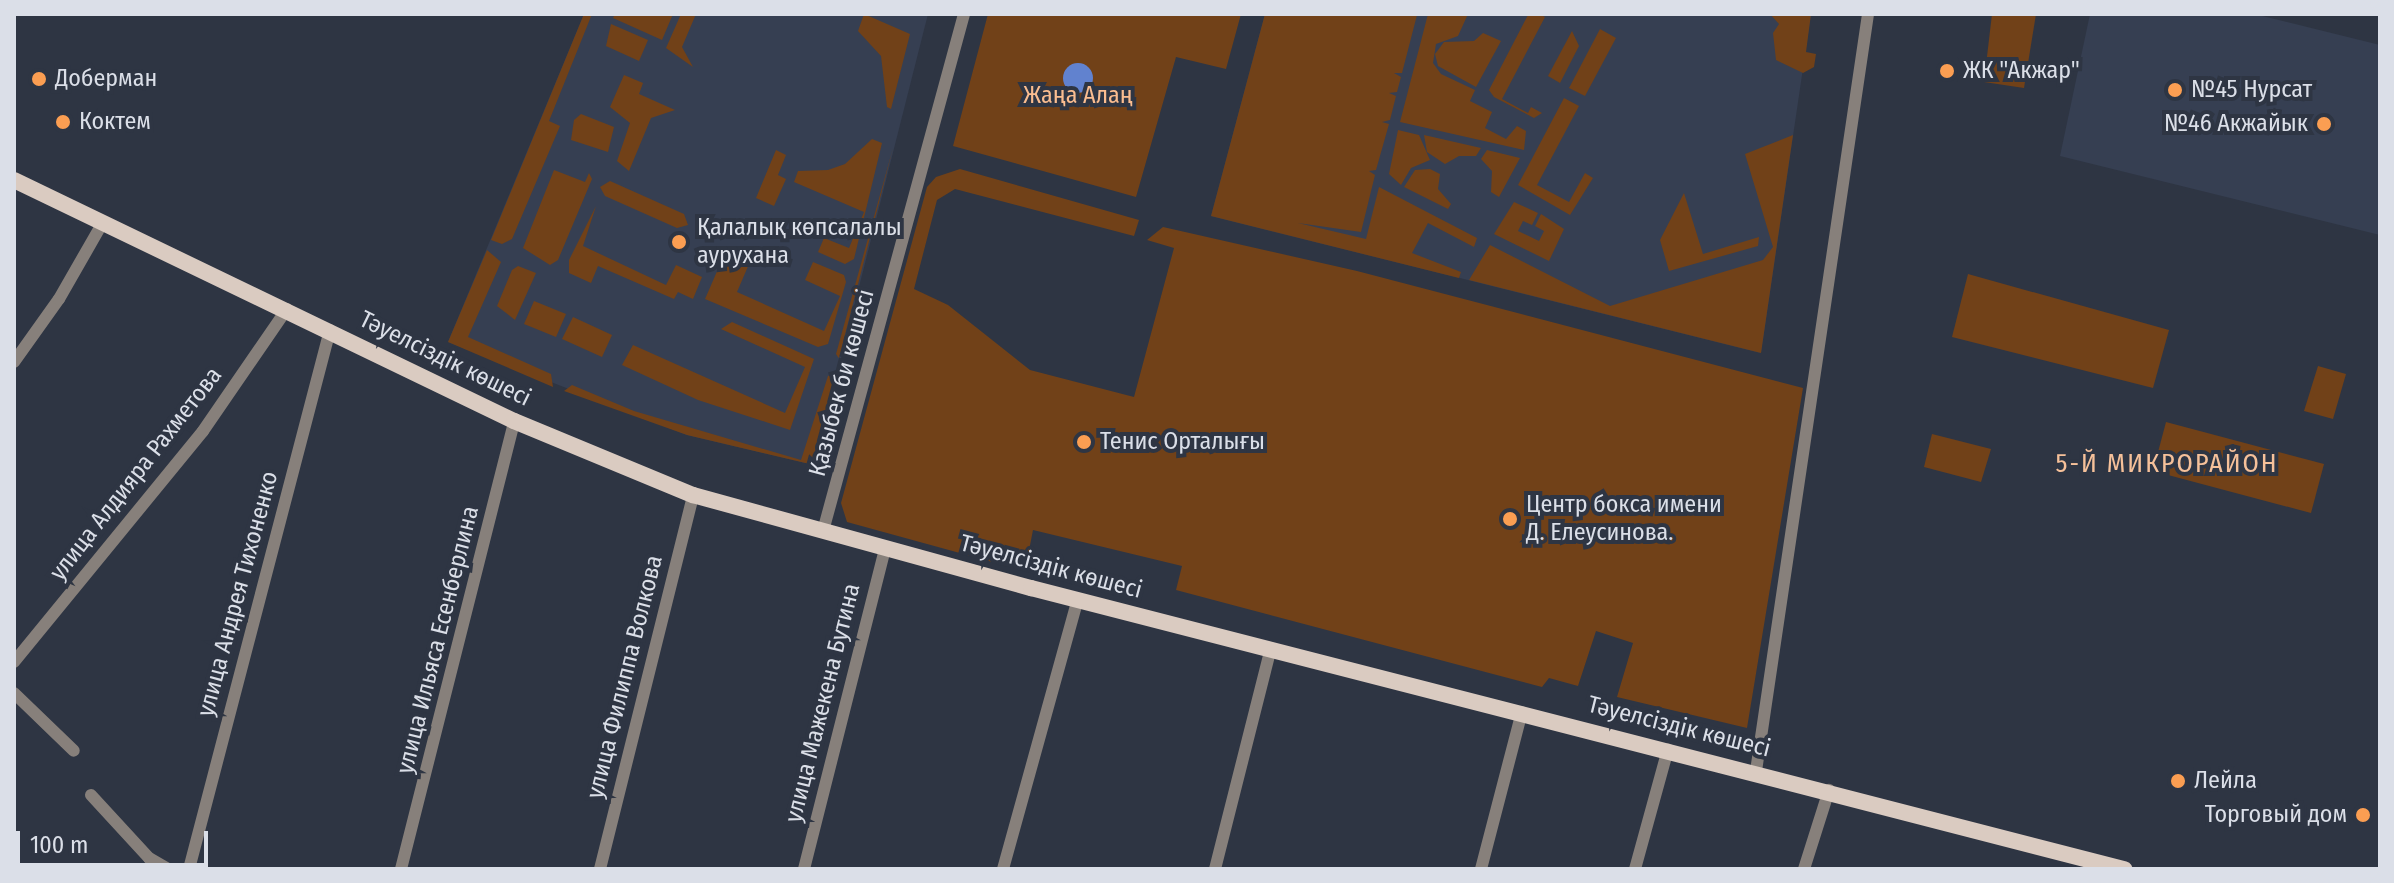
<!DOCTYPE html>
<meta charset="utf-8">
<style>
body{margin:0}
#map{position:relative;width:2394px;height:883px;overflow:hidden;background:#2e3543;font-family:"Fira Sans Condensed",sans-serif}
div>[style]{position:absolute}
.built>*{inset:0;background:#363f52}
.green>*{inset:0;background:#714118}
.water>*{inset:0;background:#6182cf}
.round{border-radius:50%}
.minor>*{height:12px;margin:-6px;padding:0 6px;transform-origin:6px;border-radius:6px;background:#87807b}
.major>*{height:16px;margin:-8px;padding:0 8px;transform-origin:8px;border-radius:8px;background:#dacbc1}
.dots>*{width:22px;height:22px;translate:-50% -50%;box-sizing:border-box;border:4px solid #2e3543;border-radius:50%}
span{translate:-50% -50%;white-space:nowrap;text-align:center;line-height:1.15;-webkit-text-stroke:8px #2e3543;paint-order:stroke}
.poi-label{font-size:24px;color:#dbdfe8}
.left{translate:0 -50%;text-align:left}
.right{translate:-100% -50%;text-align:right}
.park-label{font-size:24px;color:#fabd90}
.street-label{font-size:24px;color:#dbdfe8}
.neighbourhood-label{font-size:26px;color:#f6c19a;letter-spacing:2px}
.frame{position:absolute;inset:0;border:16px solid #dbdfe8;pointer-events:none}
.scale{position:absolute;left:16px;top:831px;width:192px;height:36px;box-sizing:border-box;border:4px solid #dbdfe8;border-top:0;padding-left:10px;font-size:24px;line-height:28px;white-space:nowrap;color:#dbdfe8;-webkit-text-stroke:6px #2e3543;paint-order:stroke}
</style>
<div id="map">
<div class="built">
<div style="clip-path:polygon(584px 14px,928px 14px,814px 465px,687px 435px,448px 342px)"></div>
<div style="clip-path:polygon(1265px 14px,1811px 14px,1761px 353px,1211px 216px)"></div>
<div style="clip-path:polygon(2090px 14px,2254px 14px,2380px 45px,2380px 235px,2060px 156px)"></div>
</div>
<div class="green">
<div style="clip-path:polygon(584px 14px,592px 14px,549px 121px,560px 126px,512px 239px,502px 244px,491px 240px)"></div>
<div style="clip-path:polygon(615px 14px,673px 14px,662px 40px,613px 18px)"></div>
<div style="clip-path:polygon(681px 14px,696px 14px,682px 47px,693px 67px,666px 48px)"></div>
<div style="clip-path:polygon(864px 14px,910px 34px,891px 109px,887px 107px,881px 56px,858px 31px)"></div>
<div style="clip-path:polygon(988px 14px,1241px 14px,1226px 69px,1176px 57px,1136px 197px,953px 146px)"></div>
<div style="clip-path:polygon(1265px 14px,1417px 15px,1402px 73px,1394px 73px,1401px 77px,1397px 92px,1389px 93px,1396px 96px,1390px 120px,1382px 122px,1389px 124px,1376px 170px,1369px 171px,1375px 175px,1361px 232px,1298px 223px,1366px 239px,1379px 187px,1477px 238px,1474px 247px,1428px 223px,1412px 253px,1461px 272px,1459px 278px,1211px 216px)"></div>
<div style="clip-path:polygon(1428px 14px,1468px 14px,1458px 36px,1436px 44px,1433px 63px,1441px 74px,1475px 90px,1470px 101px,1492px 112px,1485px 128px,1506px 139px,1517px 126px,1526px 131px,1524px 150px,1400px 122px)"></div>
<div style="clip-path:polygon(1539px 14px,1545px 17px,1502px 99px,1528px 113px,1531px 107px,1542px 113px,1534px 118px,1494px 97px,1489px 90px,1528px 15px)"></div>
<div style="clip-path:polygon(1770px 14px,1811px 14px,1806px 52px,1816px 54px,1814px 67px,1803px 73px,1776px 60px,1773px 33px,1779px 24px)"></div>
<div style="clip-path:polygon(1992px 14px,2036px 14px,2024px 88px,1984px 82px)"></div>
<div style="clip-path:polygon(611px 24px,648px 40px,639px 61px,606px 46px)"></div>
<div style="clip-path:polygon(1600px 29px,1616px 38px,1585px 96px,1569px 88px)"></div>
<div style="clip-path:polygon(1572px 31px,1579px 46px,1560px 83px,1548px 76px)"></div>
<div style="clip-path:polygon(1483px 33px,1501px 41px,1476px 87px,1438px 66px,1435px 54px,1444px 42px,1474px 41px)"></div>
<div style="clip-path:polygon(624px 75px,643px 83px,639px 94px,675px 110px,651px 118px,629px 171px,617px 161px,630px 123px,610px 107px)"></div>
<div style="clip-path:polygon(1564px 98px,1579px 106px,1537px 185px,1569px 202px,1585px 173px,1593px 178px,1570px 215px,1518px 185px)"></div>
<div style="clip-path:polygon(581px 114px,614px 127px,608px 152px,571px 140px,574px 120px)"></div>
<div style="clip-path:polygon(1398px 130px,1419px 135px,1430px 160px,1411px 168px,1401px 185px,1389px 174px)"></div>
<div style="clip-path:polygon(1424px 135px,1481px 148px,1476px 156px,1459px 156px,1445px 164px,1427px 152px)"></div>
<div style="clip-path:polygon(1793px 135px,1761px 353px,1469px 280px,1490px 245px,1610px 306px,1763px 260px,1773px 247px,1745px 154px)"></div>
<div style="clip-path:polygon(872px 139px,882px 143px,854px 259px,845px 264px,818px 252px,824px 238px,849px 248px,864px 212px,794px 182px,798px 171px,828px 170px,845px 164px)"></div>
<div style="clip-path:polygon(893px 148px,839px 358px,838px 357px,836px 354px)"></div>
<div style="clip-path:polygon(776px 150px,786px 155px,778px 175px,786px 179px,774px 206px,756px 198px)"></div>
<div style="clip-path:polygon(1487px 150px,1520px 158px,1499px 197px,1491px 192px,1492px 171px,1481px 159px)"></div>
<div style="clip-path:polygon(960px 169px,1139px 220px,1134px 236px,955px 189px,937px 200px,914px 289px,948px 305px,1030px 370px,1134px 397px,1174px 248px,1147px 240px,1163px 227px,1357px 271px,1803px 388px,1747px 728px,1617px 697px,1633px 643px,1596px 631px,1578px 686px,1549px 678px,1542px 687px,1176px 590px,1182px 566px,1033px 530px,1025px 571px,847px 522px,841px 503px,927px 187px,936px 177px)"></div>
<div style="clip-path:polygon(1430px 169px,1440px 174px,1438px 189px,1451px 204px,1448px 209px,1404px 187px,1415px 170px)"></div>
<div style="clip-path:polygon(554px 170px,585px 182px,589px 173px,592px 179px,558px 260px,550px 265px,523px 248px)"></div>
<div style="clip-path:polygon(610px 181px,684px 214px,688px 225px,677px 228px,605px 196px,600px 187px)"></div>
<div style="clip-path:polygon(1684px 193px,1703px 254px,1759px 237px,1758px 246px,1669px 271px,1660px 240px)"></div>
<div style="clip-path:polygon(1514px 202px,1538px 213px,1532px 225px,1523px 221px,1518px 231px,1539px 241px,1544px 231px,1535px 226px,1541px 214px,1564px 229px,1549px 261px,1494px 234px)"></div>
<div style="clip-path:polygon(596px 206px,583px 246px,666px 285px,676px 265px,702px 277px,693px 299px,678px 292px,674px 299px,598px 266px,591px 283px,569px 273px,569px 260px)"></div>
<div style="clip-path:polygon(487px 250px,501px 262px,468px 337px,551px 374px,553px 387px,448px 342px)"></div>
<div style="clip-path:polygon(725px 253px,749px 264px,737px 292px,824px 331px,840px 296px,805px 280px,813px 262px,844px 275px,846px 282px,828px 344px,818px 347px,705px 299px)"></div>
<div style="clip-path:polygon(518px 266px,536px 273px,515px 320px,497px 306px,512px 270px)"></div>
<div style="clip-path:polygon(1968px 274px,2169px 330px,2153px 388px,1952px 337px)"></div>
<div style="clip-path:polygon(534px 301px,566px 314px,556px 337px,524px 324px)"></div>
<div style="clip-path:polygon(573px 317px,612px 335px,602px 357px,562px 339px)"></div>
<div style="clip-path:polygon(732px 322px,814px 359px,790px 430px,698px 400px,622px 365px,633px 345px,785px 413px,805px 367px,721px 329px)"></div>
<div style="clip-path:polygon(2318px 366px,2346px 374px,2333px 419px,2304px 411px)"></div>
<div style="clip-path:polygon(835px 373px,814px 465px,687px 435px,564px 391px,572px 385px,634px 411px,801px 460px,828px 376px)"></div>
<div style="clip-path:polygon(2166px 422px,2324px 464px,2311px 513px,2153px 471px)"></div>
<div style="clip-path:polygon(1932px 434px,1991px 449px,1981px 482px,1924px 467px)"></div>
</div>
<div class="water">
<div class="round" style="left:1063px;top:63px;width:30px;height:30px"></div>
</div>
<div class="minor">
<div style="left:14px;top:362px;width:77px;rotate:-54.5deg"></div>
<div style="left:59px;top:299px;width:86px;rotate:-60.2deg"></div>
<div style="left:823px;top:531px;width:536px;rotate:-74.74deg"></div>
<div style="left:14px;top:662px;width:298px;rotate:-50.7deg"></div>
<div style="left:203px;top:431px;width:148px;rotate:-55.5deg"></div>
<div style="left:14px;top:693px;width:83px;rotate:44deg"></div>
<div style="left:1756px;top:771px;width:765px;rotate:-81.58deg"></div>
<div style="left:91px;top:795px;width:86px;rotate:47.4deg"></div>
<div style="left:149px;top:858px;width:22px;rotate:30deg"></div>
<div style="left:189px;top:869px;width:557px;rotate:-75.34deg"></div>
<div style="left:401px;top:869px;width:462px;rotate:-75.8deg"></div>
<div style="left:600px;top:869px;width:385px;rotate:-76deg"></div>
<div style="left:804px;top:869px;width:331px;rotate:-75.8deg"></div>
<div style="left:1003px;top:869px;width:280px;rotate:-74.5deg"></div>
<div style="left:1215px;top:869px;width:228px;rotate:-75.8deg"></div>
<div style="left:1481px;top:869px;width:162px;rotate:-75.4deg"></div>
<div style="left:1635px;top:869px;width:124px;rotate:-74.6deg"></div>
<div style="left:1804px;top:869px;width:83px;rotate:-72.4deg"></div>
</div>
<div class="major">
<div style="left:14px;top:180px;width:555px;rotate:25.73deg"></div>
<div style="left:514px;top:421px;width:194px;rotate:22.5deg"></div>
<div style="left:693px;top:495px;width:351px;rotate:15.4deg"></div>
<div style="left:1031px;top:588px;width:1129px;rotate:14.42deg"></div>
</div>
<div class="dots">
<div style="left:1947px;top:71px;background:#fb9e52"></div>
<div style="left:39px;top:79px;background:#fb9e52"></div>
<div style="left:2175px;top:90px;background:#fb9e52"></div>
<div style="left:63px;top:122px;background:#fb9e52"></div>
<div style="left:2324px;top:124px;background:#fb9e52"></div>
<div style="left:679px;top:242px;background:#fb9e52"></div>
<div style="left:1084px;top:442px;background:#fb9e52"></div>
<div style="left:1510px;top:519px;background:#fb9e52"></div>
<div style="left:2178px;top:781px;background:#fb9e52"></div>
<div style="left:2363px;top:815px;background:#fb9e52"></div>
</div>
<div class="poi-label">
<span class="left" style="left:1963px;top:71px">ЖК "Акжар"</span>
<span class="left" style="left:55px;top:79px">Доберман</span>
<span class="left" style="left:2191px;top:90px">№45 Нурсат</span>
<span class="left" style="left:79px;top:122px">Коктем</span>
<span class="right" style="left:2308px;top:124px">№46 Акжайык</span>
<span class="left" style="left:697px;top:242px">Қалалық көпсалалы<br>аурухана</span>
<span class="left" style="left:1100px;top:442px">Тенис Орталығы</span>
<span class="left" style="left:1526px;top:519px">Центр бокса имени<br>Д. Елеусинова.</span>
<span class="left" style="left:2194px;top:781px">Лейла</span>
<span class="right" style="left:2347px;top:815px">Торговый дом</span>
</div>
<div class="park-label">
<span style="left:1078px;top:96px">Жаңа Алаң</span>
</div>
<div class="street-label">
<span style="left:445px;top:359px;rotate:26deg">Тәуелсіздік көшесі</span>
<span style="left:842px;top:383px;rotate:-75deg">Қазыбек би көшесі</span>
<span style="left:136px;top:474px;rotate:-52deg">улица Алдияра Рахметова</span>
<span style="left:1051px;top:567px;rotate:15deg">Тәуелсіздік көшесі</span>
<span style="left:238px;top:594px;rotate:-75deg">улица Андрея Тихоненко</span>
<span style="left:438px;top:640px;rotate:-76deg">улица Ильяса Есенберлина</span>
<span style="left:625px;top:677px;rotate:-76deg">улица Филиппа Волкова</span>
<span style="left:823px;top:703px;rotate:-76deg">улица Мажекена Бутина</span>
<span style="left:1679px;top:727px;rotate:14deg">Тәуелсіздік көшесі</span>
</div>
<div class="neighbourhood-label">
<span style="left:2167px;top:464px">5-Й МИКРОРАЙОН</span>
</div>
<div class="frame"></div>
<div class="scale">100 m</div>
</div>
